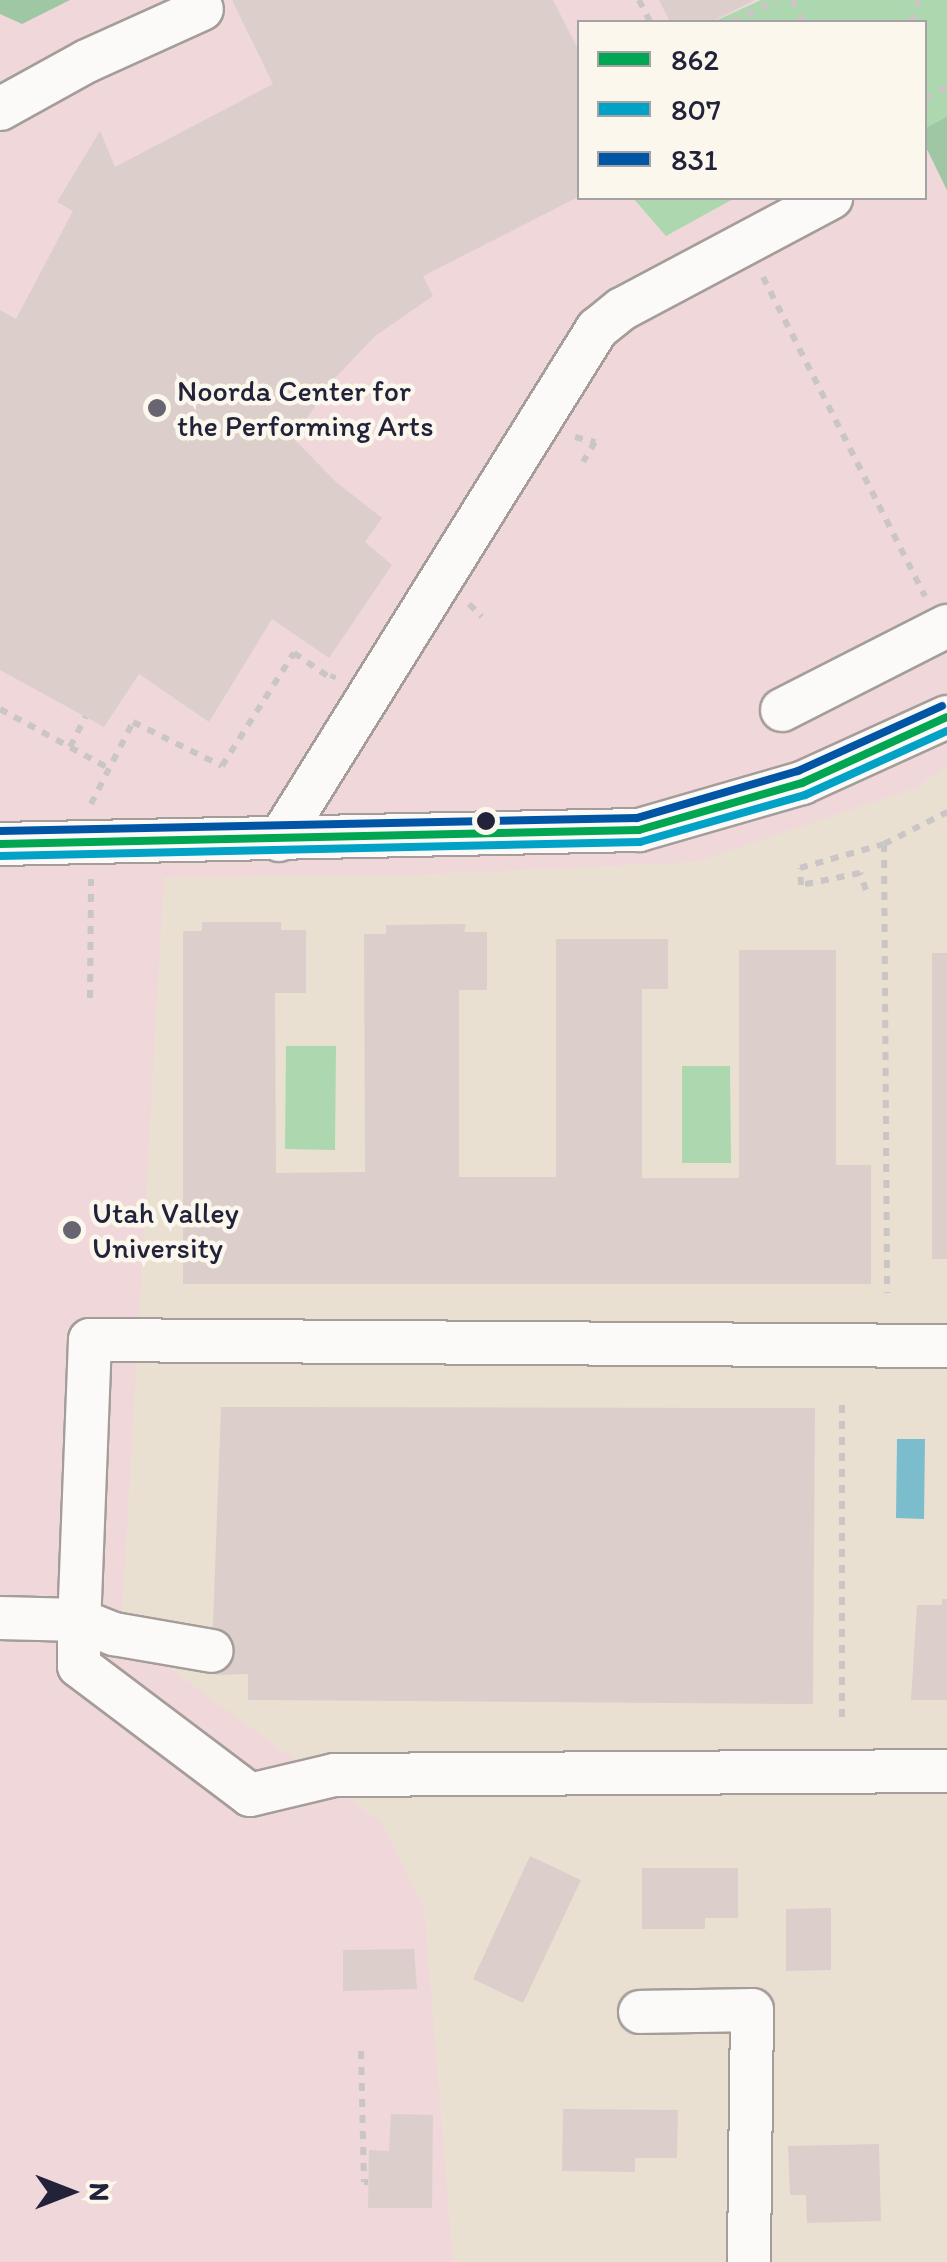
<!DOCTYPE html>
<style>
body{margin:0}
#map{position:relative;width:947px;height:2262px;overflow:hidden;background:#eae0d2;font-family:Itim,sans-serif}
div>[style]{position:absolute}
.built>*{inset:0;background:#efd7da}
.green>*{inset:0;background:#add7af}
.forest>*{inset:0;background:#a0c7a3}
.water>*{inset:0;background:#7bbdcd}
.building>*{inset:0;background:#dccecb}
.path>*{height:6px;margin-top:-3px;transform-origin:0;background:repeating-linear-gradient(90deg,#c9c6c5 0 8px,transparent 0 16px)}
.roads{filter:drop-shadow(2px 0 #a49d99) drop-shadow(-2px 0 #a49d99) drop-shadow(0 2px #a49d99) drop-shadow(0 -2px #a49d99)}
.minor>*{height:42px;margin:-21px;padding:0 21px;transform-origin:21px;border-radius:21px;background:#fcfaf8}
.bus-1>*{height:8px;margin:-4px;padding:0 4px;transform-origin:4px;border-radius:4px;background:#00a651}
.bus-2>*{height:8px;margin:-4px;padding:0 4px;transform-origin:4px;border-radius:4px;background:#02a2c7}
.bus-3>*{height:8px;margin:-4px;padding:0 4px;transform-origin:4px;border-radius:4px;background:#0055a4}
.dots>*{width:28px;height:28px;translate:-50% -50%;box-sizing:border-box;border:5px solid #fbf7ec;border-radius:50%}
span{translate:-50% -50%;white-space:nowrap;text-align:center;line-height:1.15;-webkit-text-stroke:9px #fbf7ec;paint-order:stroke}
.poi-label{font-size:30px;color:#22223b}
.left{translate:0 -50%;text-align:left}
.legend{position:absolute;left:577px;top:20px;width:350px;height:180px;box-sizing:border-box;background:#fbf7ec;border:2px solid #a4a2a5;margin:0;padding:12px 18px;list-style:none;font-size:30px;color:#22223b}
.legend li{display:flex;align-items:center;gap:20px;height:50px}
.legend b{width:50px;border:2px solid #a4a2a5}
.north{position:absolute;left:20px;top:2142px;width:100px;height:100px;-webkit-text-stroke:8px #fbf7ec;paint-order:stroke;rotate:90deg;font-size:28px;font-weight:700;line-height:40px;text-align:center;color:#22223b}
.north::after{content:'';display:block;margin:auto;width:35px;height:45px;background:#22223b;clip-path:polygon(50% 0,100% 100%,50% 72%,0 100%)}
</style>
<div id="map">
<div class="built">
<div style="clip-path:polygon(evenodd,0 0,947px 0,947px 765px,916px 788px,695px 862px,386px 876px,164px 877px,121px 1633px,383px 1824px,424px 1908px,453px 2262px,0 2262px,0 0,580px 22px,924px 22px,924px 198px,580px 198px,580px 22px)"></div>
</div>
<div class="green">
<div style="clip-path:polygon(761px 0,947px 0,947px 190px,925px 145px,924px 22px,713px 22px)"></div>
<div style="clip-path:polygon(633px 198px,735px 198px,666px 236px)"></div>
<div style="clip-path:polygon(286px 1046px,336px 1046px,335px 1150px,285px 1149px)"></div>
<div style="clip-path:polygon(682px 1066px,730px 1066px,731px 1163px,682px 1163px)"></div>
</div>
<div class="forest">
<div style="clip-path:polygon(0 0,70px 0,22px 24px,0 14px)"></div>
<div style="clip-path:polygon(947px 117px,947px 190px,925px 145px,924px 129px)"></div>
</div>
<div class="water">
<div style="clip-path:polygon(897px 1439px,925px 1439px,924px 1519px,896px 1518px)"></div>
</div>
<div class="building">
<div style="clip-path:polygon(232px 0,553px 0,580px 53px,580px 196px,423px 276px,433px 296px,375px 336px,335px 378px,293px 438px,336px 482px,382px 518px,365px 542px,392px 565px,329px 658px,272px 619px,209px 722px,139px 674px,104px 727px,0 670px,0 310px,16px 319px,73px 211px,57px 202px,100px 131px,115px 167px,273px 84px)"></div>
<div style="clip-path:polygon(659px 0,755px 0,711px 22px,670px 22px)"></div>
<div style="clip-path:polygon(202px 922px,281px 922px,281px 930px,306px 930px,306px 993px,275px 993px,276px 1173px,365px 1172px,364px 934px,386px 934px,386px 925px,466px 924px,464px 932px,487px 932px,487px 990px,459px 990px,459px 1177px,556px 1177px,556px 939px,668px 939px,668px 989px,642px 989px,642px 1178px,739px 1178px,739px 950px,836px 950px,836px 1165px,871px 1165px,871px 1284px,183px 1284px,183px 931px,202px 931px)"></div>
<div style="clip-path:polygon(932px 953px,947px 953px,947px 1259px,932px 1259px)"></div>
<div style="clip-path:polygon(221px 1407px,815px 1408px,813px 1704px,248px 1700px,248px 1674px,215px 1675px,212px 1651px)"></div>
<div style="clip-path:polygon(942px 1599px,947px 1599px,947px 1700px,911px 1700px,917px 1605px,942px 1605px)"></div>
<div style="clip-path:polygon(530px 1856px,581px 1880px,523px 2003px,473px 1979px)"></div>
<div style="clip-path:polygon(642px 1868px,738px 1868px,738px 1918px,705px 1918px,705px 1929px,642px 1929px)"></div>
<div style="clip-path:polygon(831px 1908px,831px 1970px,786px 1971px,786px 1909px)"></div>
<div style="clip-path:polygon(414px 1949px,417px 1989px,343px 1991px,343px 1950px)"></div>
<div style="clip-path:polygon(563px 2109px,678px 2110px,677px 2158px,635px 2158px,635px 2172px,562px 2171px)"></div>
<div style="clip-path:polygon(391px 2114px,433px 2115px,432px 2208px,368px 2208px,369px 2150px,389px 2151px)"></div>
<div style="clip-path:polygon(879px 2144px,881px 2221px,807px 2223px,806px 2195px,790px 2195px,788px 2146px)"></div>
</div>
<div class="path">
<div style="left:639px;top:0;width:25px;rotate:63deg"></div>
<div style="left:792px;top:0;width:25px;rotate:63deg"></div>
<div style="left:732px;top:22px;width:50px;rotate:-26.1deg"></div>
<div style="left:911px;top:22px;width:23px;rotate:-70deg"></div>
<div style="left:924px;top:98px;width:25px;rotate:-26deg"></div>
<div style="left:763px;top:277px;width:358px;rotate:63.1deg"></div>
<div style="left:575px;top:437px;width:21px;rotate:14deg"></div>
<div style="left:595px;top:442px;width:23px;rotate:121deg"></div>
<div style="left:469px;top:604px;width:18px;rotate:45deg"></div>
<div style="left:0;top:709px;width:123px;rotate:28.6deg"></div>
<div style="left:70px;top:747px;width:34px;rotate:-63deg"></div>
<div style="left:91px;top:804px;width:92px;rotate:-62.9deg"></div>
<div style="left:133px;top:722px;width:99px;rotate:26.3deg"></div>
<div style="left:222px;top:766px;width:134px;rotate:-57.5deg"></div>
<div style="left:294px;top:653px;width:46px;rotate:34.4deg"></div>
<div style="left:332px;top:679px;width:5px;rotate:-68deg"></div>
<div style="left:884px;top:844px;width:449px;rotate:89.6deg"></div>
<div style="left:866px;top:890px;width:18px;rotate:-109deg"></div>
<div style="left:860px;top:873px;width:60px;rotate:168.5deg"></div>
<div style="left:801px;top:885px;width:17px;rotate:-93deg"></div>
<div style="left:800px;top:868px;width:87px;rotate:-15.9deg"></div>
<div style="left:884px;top:844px;width:71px;rotate:-26.9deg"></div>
<div style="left:90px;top:998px;width:119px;rotate:-89.5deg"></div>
<div style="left:842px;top:1405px;width:312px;rotate:90deg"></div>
<div style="left:361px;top:2051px;width:131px;rotate:88.7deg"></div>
<div style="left:364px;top:2182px;width:4px"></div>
</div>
<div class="roads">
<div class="minor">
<div style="left:0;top:109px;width:99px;rotate:-28.9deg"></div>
<div style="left:87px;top:61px;width:126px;rotate:-24.3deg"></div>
<div style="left:782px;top:710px;width:185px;rotate:-27deg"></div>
<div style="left:279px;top:840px;width:602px;rotate:-58.11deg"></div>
<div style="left:597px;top:329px;width:32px;rotate:-39deg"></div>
<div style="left:622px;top:309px;width:237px;rotate:-28deg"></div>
<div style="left:0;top:844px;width:639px;rotate:-1.26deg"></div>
<div style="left:639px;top:830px;width:170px;rotate:-16.1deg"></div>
<div style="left:802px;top:783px;width:159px;rotate:-24.5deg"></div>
<div style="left:947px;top:1346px;width:857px;rotate:-179.6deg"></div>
<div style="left:90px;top:1340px;width:280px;rotate:92.2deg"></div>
<div style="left:79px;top:1620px;width:46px;rotate:90deg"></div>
<div style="left:79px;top:1666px;width:214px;rotate:37deg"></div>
<div style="left:250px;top:1795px;width:86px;rotate:-13.4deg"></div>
<div style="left:334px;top:1775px;width:613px;rotate:-0.37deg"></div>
<div style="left:0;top:1618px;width:79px;rotate:1.5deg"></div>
<div style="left:79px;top:1620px;width:38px;rotate:22deg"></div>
<div style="left:114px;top:1634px;width:99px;rotate:9.8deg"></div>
<div style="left:640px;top:2012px;width:112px;rotate:-1deg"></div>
<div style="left:752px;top:2010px;width:252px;rotate:90.7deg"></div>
</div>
</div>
<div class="bus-1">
<div style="left:0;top:844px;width:639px;rotate:-1.26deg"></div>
<div style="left:639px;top:830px;width:170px;rotate:-16.1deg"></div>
<div style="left:802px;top:783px;width:159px;rotate:-24.5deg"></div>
</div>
<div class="bus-2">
<div style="left:0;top:856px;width:640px;rotate:-1.25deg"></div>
<div style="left:640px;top:842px;width:172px;rotate:-15.9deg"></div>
<div style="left:805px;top:795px;width:156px;rotate:-24.3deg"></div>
</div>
<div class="bus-3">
<div style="left:0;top:831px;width:637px;rotate:-1.17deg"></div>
<div style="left:637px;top:818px;width:168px;rotate:-16.3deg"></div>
<div style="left:798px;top:771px;width:158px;rotate:-24.3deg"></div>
</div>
<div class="dots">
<div style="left:157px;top:408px;background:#686470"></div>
<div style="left:486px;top:821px;background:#22223b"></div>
<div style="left:72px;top:1230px;background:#686470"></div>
</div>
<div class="poi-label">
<span class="left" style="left:177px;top:408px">Noorda Center for<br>the Performing Arts</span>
<span class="left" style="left:92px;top:1230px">Utah Valley<br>University</span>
</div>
<ul class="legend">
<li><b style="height:12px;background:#00a651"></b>862</li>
<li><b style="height:12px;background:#02a2c7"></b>807</li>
<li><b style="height:12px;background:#0055a4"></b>831</li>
</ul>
<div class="north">N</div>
</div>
